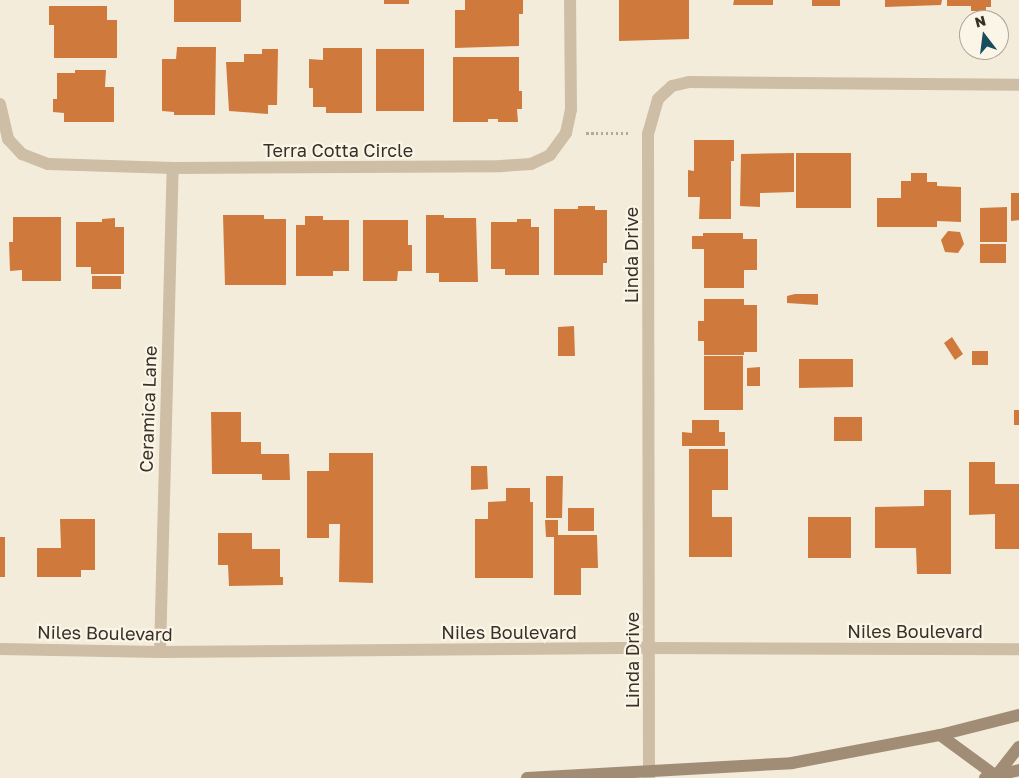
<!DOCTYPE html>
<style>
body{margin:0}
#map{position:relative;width:1019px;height:778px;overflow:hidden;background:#f4ecda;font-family:"Golos Text",sans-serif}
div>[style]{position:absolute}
.building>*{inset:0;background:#cf7a3c}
.path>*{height:3px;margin-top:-1.5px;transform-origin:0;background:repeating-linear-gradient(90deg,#b9a88f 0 2.5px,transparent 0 5px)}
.street>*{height:12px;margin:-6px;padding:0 6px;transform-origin:6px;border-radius:6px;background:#cdbea5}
.secondary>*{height:12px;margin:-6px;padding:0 6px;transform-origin:6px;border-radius:6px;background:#a18d76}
span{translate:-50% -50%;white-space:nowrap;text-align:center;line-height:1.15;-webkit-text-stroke:4.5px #fbf5e7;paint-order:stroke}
.street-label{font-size:18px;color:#382f27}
.north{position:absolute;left:959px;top:10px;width:50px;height:50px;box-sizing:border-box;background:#fbf5e7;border:1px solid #ada69a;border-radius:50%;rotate:345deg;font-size:14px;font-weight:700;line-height:20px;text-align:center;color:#382f27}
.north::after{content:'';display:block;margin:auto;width:18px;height:22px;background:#194c5d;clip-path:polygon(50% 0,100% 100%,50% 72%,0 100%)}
</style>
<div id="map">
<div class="building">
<div style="clip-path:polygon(174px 0,241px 0,241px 22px,174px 22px)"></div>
<div style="clip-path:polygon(384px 0,409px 0,409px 4px,384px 4px)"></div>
<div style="clip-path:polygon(465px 0,523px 0,523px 14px,519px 14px,519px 46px,455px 48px,455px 10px,465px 10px)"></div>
<div style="clip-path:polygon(619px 0,689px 0,689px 39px,619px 41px)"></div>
<div style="clip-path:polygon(734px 0,773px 0,773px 5px,733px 5px)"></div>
<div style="clip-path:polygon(812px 0,840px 0,840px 6px,812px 6px)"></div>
<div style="clip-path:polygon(885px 0,942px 0,941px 5px,885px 7px)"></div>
<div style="clip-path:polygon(947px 0,991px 0,991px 7px,986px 7px,986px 11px,971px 11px,971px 6px,947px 6px)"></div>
<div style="clip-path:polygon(49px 6px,107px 6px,107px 20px,117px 20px,117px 58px,54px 58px,54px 25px,49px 25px)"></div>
<div style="clip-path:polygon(177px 47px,216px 47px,215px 115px,174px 115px,174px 112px,162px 111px,162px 59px,176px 59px)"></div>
<div style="clip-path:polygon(323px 48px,362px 48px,362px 113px,326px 113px,326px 107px,313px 107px,313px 88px,309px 88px,309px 59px,323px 60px)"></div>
<div style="clip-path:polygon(262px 49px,278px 49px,277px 105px,268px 105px,268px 114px,229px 111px,226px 62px,244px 62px,244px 54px,262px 54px)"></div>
<div style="clip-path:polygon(376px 49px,424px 49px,424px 111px,376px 111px)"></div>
<div style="clip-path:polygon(453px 57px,519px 57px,519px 91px,522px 91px,522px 109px,517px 109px,518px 122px,498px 122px,498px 119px,488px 119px,488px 122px,453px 122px)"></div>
<div style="clip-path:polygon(75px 70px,106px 70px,105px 87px,114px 87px,114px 122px,64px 122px,64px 113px,53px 112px,53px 99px,57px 99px,57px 73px,75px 73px)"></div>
<div style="clip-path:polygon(694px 140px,734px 140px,734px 161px,731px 161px,731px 219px,699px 219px,700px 197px,688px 197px,688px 170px,694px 171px)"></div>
<div style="clip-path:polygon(794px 153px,794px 192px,760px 193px,760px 207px,740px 206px,741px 154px)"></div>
<div style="clip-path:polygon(796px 153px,851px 153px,851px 208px,796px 208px)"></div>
<div style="clip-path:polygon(911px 173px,927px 173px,927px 182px,937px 182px,937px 186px,961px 187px,961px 222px,937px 221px,937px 227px,877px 227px,877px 198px,901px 198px,901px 181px,911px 181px)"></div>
<div style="clip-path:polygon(1011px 193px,1019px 193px,1019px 220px,1011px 221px)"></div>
<div style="clip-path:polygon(578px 206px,595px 206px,595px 210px,607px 210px,607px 263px,603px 263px,603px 275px,554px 275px,554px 209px,578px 209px)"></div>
<div style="clip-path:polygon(1007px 207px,1007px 242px,980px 242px,980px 208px)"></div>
<div style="clip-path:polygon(223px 215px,264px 215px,264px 219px,286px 219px,286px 285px,225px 285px)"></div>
<div style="clip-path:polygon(426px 215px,444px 215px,444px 218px,476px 218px,478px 282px,439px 282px,439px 273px,426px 273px)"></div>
<div style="clip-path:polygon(305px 216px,323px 216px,323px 220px,349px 220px,349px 271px,333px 271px,333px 276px,296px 276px,296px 225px,305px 225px)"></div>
<div style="clip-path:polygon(13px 217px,61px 217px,61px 281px,22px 281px,22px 270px,10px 271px,9px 242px,13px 242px)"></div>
<div style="clip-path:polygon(115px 218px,115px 227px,124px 227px,124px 274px,91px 274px,91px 267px,76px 267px,76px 222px,102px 222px,102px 219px)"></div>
<div style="clip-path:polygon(517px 219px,531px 219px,531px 227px,539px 227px,539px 275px,505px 275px,505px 269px,491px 269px,491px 222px,517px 222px)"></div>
<div style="clip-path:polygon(363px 220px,408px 220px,408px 245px,412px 245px,412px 271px,398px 271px,397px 281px,363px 281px)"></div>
<div style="clip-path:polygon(948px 231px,960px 232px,964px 244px,958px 253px,945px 252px,941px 240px)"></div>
<div style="clip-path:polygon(703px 233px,743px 233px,743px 239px,757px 239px,757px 270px,744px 270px,744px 288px,704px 288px,704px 249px,692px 249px,692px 236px,703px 236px)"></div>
<div style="clip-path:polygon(980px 244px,1006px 244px,1006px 263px,980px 263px)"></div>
<div style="clip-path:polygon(92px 276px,121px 276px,121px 289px,92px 289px)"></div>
<div style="clip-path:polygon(795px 294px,818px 294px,818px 305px,787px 303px,787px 296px)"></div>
<div style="clip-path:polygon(704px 299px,744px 299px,744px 305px,757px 305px,757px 352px,744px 352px,744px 355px,704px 355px,704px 341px,698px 341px,698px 321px,704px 321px)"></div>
<div style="clip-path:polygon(574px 326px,575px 356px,558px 356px,558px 327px)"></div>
<div style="clip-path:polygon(952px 337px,963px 354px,955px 360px,944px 343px)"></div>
<div style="clip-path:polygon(972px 351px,988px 351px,988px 365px,972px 365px)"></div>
<div style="clip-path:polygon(704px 356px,743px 356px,743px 410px,704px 410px)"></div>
<div style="clip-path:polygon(799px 359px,853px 359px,853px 387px,799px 388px)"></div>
<div style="clip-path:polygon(760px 367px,760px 386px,747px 386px,747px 368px)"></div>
<div style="clip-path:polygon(1014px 410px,1019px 410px,1019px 425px,1014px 425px)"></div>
<div style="clip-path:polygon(211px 412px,241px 412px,241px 442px,261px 442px,261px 454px,289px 454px,290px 480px,262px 480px,262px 474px,212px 474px)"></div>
<div style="clip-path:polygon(834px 417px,862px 417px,862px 441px,834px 441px)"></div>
<div style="clip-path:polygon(692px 420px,719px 420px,719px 432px,725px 432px,725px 446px,682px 446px,682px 432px,692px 433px)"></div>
<div style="clip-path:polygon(689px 449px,728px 449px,728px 490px,712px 490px,712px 517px,732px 517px,732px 557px,689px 557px)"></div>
<div style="clip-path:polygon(329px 453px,373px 453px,373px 583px,339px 582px,340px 524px,329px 524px,329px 538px,307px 538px,307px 471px,329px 471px)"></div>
<div style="clip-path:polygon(969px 462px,995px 462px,995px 484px,1019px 484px,1019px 549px,995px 549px,995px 514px,969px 515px)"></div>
<div style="clip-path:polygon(471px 466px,487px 466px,488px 489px,471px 490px)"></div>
<div style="clip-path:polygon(546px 476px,563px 476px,562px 518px,546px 518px)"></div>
<div style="clip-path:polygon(506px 488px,530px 488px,530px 502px,533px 502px,533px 578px,475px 578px,475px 519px,488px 519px,488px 502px,506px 501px)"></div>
<div style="clip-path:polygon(924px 490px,951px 490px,951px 574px,917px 574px,916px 548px,875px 548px,875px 507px,924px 506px)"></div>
<div style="clip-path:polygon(568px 508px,594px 508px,594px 531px,568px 531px)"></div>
<div style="clip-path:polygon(808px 517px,851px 517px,851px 558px,808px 558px)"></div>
<div style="clip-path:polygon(60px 519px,95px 519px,95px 570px,81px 570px,81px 577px,37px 577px,37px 548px,61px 548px)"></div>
<div style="clip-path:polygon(545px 520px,558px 520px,558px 535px,597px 535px,598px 568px,581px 568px,581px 595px,554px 595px,554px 537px,546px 537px)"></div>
<div style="clip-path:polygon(218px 533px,252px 533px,252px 549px,280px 549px,280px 577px,283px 577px,283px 585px,229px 586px,228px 565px,218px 565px)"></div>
<div style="clip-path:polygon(0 537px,5px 537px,5px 577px,0 577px)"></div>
</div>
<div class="path">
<div style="left:586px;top:133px;width:44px"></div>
</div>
<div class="street">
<div style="left:0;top:104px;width:36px;rotate:77deg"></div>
<div style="left:8px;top:139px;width:21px;rotate:47deg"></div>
<div style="left:22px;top:154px;width:28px;rotate:21deg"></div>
<div style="left:48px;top:164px;width:125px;rotate:1.8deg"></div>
<div style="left:173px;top:168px;width:328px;rotate:-0.3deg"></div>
<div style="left:501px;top:166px;width:30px;rotate:-4deg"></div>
<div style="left:531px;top:164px;width:21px;rotate:-25deg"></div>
<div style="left:550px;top:155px;width:27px;rotate:-54deg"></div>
<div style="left:566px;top:133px;width:24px;rotate:-78deg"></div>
<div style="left:571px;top:110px;width:110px;rotate:-90.5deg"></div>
<div style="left:0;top:649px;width:160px;rotate:1.1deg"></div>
<div style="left:160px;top:652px;width:490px;rotate:-0.5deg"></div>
<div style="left:650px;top:648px;width:369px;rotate:0.2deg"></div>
<div style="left:160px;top:652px;width:484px;rotate:-88.5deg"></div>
<div style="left:649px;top:778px;width:644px;rotate:-90.09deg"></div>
<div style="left:648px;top:134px;width:36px;rotate:-74deg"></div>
<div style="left:658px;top:99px;width:19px;rotate:-43deg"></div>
<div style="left:672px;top:86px;width:18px;rotate:-13deg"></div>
<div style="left:690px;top:82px;width:329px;rotate:0.5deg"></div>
</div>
<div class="secondary">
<div style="left:940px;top:735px;width:69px;rotate:36.2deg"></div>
<div style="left:996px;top:776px;width:37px;rotate:-52deg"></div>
<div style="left:527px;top:778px;width:265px;rotate:-3.2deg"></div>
<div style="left:792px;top:763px;width:151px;rotate:-10.7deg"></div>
<div style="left:940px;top:735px;width:81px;rotate:-14.2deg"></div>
<div style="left:985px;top:778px;width:35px;rotate:-13deg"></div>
</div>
<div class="street-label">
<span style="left:338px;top:150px">Terra Cotta Circle</span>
<span style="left:631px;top:255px;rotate:-90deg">Linda Drive</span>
<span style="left:148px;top:409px;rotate:-88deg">Ceramica Lane</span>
<span style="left:915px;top:631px">Niles Boulevard</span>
<span style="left:509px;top:632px">Niles Boulevard</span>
<span style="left:105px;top:633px;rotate:1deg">Niles Boulevard</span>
<span style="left:632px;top:660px;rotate:-90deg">Linda Drive</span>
</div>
<div class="north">N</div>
</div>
